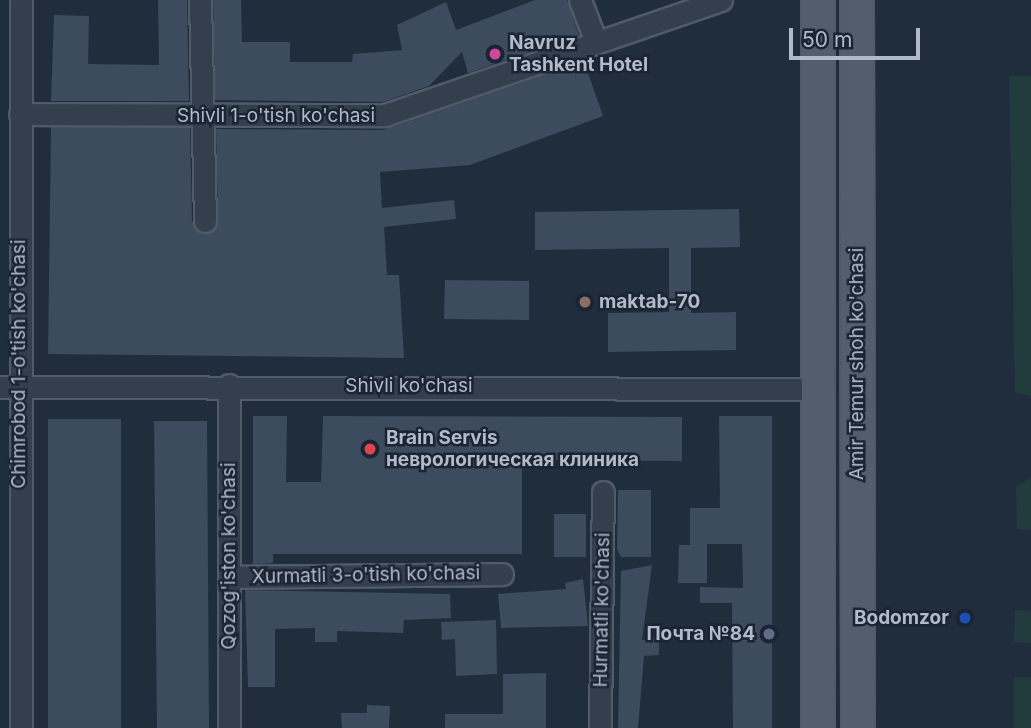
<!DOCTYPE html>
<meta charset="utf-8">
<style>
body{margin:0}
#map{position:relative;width:1031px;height:728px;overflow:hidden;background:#202d3d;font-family:Inter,sans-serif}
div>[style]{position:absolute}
.green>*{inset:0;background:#223c3e}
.building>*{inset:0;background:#3c4b5d}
.roads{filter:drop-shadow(2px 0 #505a68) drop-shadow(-2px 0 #505a68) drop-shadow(0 2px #505a68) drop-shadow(0 -2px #505a68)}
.street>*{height:21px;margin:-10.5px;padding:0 10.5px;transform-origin:10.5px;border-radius:10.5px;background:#343f4d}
.primary>*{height:32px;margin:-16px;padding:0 16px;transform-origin:16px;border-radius:16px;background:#525e6e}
.dots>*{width:19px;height:19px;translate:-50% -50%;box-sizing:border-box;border:4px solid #1a2432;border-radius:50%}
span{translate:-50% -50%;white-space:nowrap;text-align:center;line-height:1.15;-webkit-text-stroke:5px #1a2432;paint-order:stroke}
.poi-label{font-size:19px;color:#b0bac9;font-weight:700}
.left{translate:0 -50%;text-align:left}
.right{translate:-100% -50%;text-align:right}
.street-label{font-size:19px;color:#b0bac9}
.scale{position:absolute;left:789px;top:28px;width:131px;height:32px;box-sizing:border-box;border:4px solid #b0bac9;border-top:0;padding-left:9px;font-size:21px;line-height:24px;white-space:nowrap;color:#b0bac9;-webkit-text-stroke:5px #1a2432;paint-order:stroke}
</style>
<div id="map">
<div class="green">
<div style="clip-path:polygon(1009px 76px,1031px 76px,1031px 396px,1015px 393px)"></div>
<div style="clip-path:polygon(1031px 477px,1031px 530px,1017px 529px,1016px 487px)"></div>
<div style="clip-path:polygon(1015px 610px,1031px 611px,1031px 643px,1014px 642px)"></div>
<div style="clip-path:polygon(1014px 677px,1031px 677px,1031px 728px,1014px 728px)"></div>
</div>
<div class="building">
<div style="clip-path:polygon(158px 0,187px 0,189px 101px,51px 101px,54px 15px,89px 16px,88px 64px,159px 65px)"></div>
<div style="clip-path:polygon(213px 0,241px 0,242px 42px,290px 42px,290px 62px,352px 62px,353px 54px,402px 50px,397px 25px,446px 2px,456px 30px,535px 0,567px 0,579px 35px,468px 73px,462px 52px,429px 86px,383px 102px,215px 100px)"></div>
<div style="clip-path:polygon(584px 61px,603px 116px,470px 165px,380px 172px,382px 208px,454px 200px,456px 219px,384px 227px,387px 275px,399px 275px,404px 358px,48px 354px,51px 127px,190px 128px,192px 221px,206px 234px,218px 221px,216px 129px,384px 130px)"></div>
<div style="clip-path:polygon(739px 209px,740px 247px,691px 248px,691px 313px,736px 312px,736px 350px,608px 352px,608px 313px,669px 312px,669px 248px,535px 250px,535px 212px)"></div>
<div style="clip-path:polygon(445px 280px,529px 281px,529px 320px,444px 319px)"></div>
<div style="clip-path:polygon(253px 416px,287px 416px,286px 482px,321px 482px,323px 416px,682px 417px,682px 461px,522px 460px,522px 554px,273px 554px,273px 563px,253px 564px)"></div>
<div style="clip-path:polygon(719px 416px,772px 416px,772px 728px,733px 728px,732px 603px,700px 603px,700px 587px,743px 588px,742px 544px,707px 544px,707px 583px,678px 583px,679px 545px,690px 545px,690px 508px,720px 508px)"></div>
<div style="clip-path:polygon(48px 419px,121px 419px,121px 728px,48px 728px)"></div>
<div style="clip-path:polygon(154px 421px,207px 421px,209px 728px,157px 728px)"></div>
<div style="clip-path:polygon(618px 490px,651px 490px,651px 557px,621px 557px,617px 549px)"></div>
<div style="clip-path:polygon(554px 514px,586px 514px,586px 557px,554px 557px)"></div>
<div style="clip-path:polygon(652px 565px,642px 640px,659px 639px,659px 655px,644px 656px,638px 728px,618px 728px,621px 571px)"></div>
<div style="clip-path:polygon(583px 579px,588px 626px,501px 628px,498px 594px,566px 589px,565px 583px)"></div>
<div style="clip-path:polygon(245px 590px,450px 594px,451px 618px,404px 620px,403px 633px,337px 631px,337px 642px,315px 642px,315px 628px,275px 629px,275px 687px,248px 687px)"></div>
<div style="clip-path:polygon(496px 620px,497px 674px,456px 676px,455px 639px,442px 640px,441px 622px)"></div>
<div style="clip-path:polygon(546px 673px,546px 728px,445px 728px,445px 714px,503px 714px,503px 674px)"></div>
<div style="clip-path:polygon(367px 705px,390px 706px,389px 728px,342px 728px,341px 713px,367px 713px)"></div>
</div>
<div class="roads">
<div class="street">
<div style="left:21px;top:0;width:728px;rotate:90deg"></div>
<div style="left:200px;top:0;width:221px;rotate:88.7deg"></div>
<div style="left:580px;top:0;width:45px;rotate:69.1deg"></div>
<div style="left:20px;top:114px;width:365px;rotate:0.2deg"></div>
<div style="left:385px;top:115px;width:355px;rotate:-18.9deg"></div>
<div style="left:229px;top:385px;width:343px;rotate:90deg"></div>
<div style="left:0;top:387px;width:818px;rotate:0.14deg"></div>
<div style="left:229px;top:577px;width:273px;rotate:-0.6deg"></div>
<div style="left:600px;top:728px;width:236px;rotate:-89.3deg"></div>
</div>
<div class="primary">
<div style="left:857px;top:0;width:728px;rotate:89.92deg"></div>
<div style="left:818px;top:728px;width:728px;rotate:-90deg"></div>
</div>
</div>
<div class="dots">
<div style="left:495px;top:54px;background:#d1479c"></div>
<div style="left:585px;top:302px;background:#8d6e63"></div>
<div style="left:370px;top:449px;background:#e0444e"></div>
<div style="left:965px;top:618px;background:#1a4fb4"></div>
<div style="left:769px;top:634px;background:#5c6f8a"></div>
</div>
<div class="poi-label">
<span class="left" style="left:509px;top:54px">Navruz<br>Tashkent Hotel</span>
<span class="left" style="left:599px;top:302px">maktab-70</span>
<span class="left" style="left:386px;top:449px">Brain Servis<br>неврологическая клиника</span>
<span class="right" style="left:949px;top:618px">Bodomzor</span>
<span class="right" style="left:755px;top:634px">Почта №84</span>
</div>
<div class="street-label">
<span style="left:276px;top:116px">Shivli 1-o'tish ko'chasi</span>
<span style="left:19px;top:364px;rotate:-90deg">Chimrobod 1-o'tish ko'chasi</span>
<span style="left:857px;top:364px;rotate:-90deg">Amir Temur shoh ko'chasi</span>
<span style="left:409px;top:386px">Shivli ko'chasi</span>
<span style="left:229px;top:556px;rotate:-90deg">Qozog'iston ko'chasi</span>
<span style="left:366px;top:575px;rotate:-1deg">Xurmatli 3-o'tish ko'chasi</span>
<span style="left:602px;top:610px;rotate:-89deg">Hurmatli ko'chasi</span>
</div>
<div class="scale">50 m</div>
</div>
